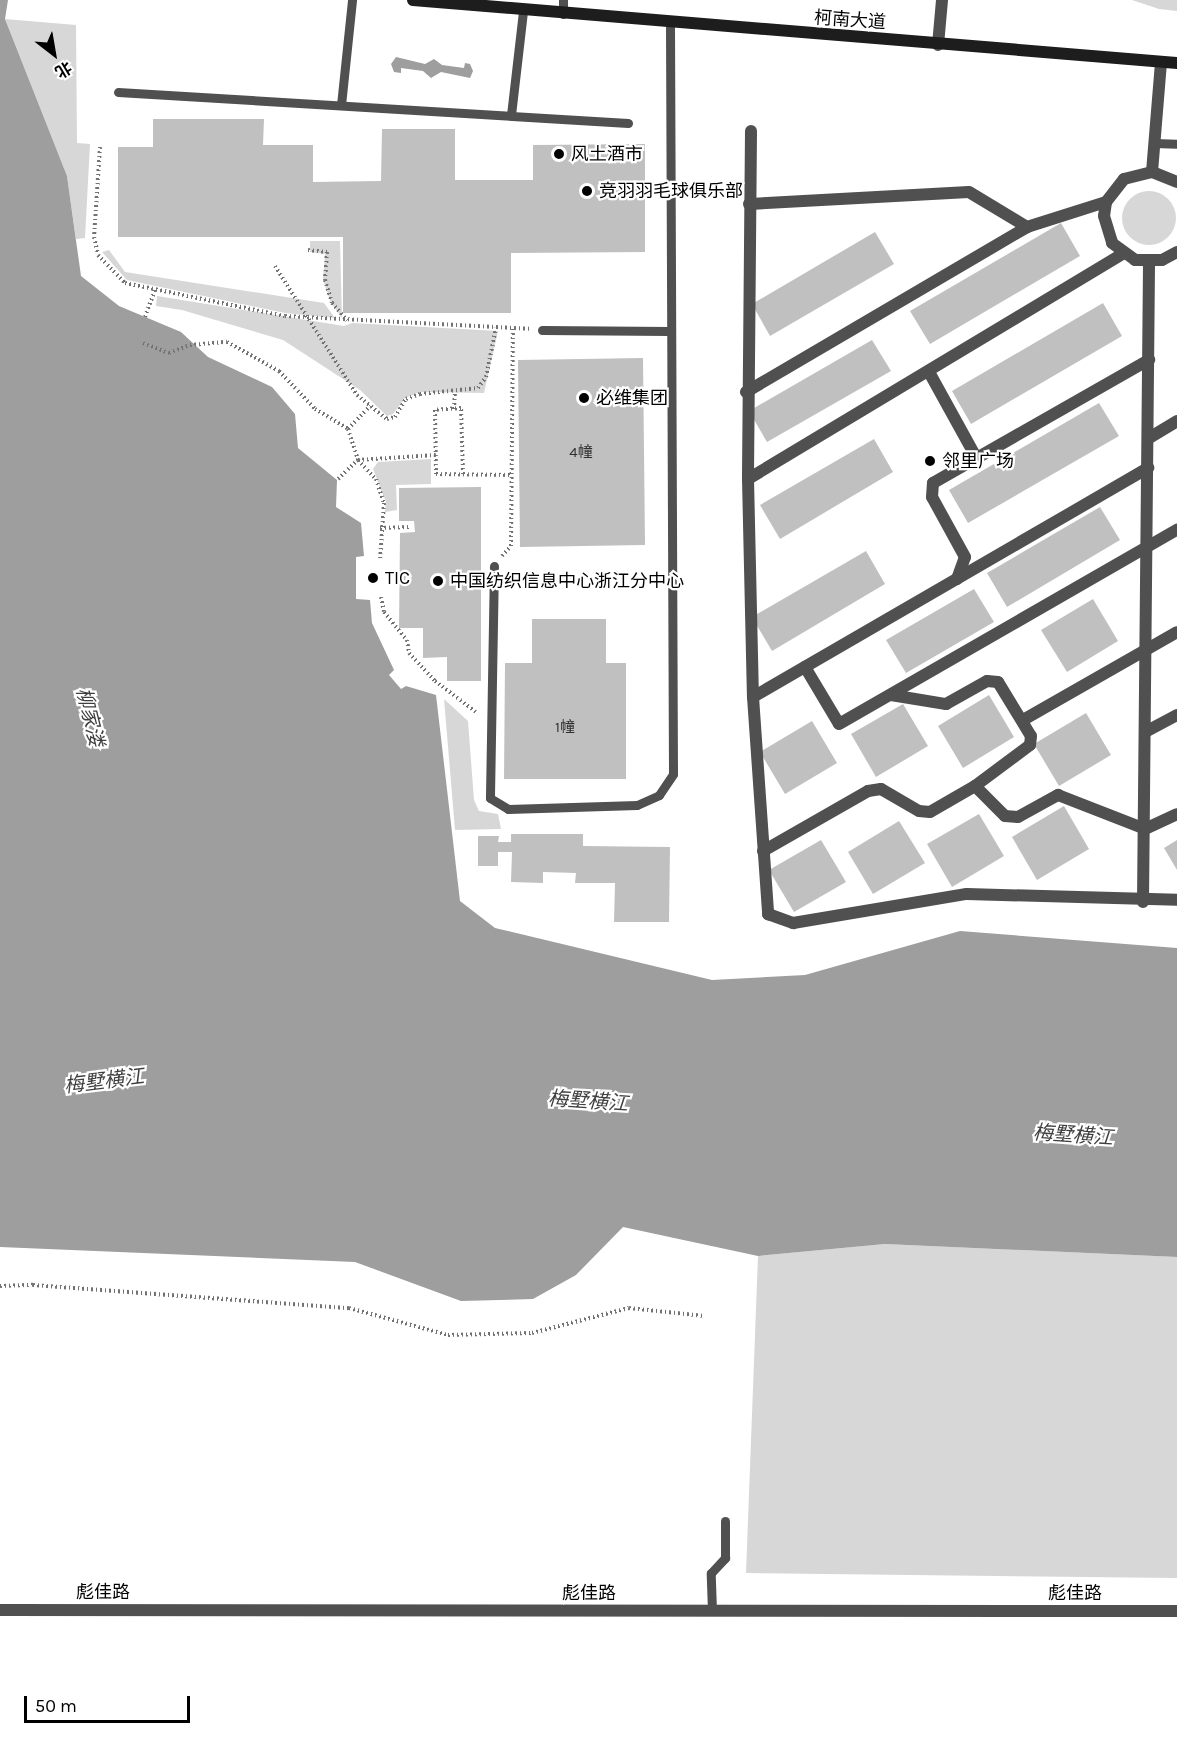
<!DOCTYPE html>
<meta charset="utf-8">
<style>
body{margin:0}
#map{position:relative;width:1177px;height:1747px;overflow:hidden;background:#fff;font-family:Karla,"Noto Sans SC",sans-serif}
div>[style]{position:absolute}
.green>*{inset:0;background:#d7d7d7}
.round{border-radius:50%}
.water>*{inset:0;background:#9e9e9e}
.building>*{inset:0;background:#c0c0c0}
.path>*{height:4px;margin-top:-2px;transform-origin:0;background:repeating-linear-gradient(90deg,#727272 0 1.5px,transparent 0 4.5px)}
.service>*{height:9px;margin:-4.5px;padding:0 4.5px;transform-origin:4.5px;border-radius:4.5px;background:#505050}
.minor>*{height:12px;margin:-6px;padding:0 6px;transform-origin:6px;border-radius:6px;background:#505050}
.secondary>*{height:12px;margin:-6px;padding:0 6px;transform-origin:6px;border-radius:6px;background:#1d1d1d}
.dots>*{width:16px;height:16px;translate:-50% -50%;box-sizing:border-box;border:3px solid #fff;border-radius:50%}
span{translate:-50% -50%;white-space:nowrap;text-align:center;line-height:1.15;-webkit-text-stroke:4.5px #fff;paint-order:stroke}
.number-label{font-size:15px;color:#303030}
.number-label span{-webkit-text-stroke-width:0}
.street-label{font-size:18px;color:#000}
.poi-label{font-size:18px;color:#000}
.left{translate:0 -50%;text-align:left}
.water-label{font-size:20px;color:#3f3f3f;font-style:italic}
.north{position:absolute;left:24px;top:24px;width:60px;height:60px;-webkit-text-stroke:4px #fff;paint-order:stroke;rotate:149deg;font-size:16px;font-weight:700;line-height:24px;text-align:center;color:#000}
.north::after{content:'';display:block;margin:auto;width:21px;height:27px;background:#000;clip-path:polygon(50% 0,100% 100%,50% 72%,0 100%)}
.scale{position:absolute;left:24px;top:1696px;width:166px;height:27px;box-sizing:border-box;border:3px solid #000;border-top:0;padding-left:8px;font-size:18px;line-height:21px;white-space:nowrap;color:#000;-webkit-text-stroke:4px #fff;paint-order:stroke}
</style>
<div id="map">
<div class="green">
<div style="clip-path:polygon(1132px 0,1177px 0,1177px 11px,1159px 9px)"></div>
<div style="clip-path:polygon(5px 19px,76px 25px,77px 143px,90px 144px,85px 238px,76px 239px,67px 176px)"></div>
<div class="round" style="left:1122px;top:191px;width:54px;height:54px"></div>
<div style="clip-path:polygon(310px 241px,340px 241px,342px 318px,331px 303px,323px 280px,325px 254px,310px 252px)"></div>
<div style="clip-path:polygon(109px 250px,125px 272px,324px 303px,335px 318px,285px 313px,127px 280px,102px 252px)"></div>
<div style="clip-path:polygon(157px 296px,344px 326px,352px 323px,498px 331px,484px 393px,420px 392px,405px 398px,393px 414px,387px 416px,360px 390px,283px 340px,182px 310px,156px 306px)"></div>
<div style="clip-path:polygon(431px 459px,431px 484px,396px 485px,397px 510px,385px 512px,386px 502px,373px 469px,378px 462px)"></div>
<div style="clip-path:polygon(444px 699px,468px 721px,474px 800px,479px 811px,498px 814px,501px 829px,455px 830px)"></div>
<div style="clip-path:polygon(885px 1244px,1177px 1257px,1177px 1578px,746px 1573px,758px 1256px)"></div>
</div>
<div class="water">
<div style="clip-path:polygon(0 0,8px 0,5px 19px,67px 176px,81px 276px,119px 306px,181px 332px,208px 357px,272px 387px,295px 414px,298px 448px,337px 480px,336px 507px,361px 523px,364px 556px,356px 557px,356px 599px,370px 600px,372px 623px,394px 670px,389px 675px,401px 689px,406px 686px,436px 695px,460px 901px,495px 928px,712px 980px,805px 975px,960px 931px,1177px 948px,1177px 1257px,885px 1244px,758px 1256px,623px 1227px,576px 1275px,533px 1299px,461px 1301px,355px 1262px,0 1247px)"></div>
<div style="clip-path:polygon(396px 57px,425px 64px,434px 59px,442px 65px,464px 68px,465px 63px,470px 64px,473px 71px,470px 78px,441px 72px,431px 78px,423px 71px,401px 68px,401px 73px,394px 72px,391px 64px)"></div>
</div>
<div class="building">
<div style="clip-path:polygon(153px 119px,264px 119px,263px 145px,313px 145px,313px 182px,381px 181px,382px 129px,455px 129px,455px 180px,533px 180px,533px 145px,645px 144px,645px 252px,511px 253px,511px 313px,343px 313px,343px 237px,118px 237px,118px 147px,153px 147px)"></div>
<div style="clip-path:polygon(1061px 223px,1080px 256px,930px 344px,910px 311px)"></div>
<div style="clip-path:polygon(875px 232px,894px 264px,770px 336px,752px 304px)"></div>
<div style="clip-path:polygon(1103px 303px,1122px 336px,971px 424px,952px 391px)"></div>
<div style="clip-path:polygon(872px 340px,891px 371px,767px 442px,749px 411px)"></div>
<div style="clip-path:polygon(643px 358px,645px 545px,520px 547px,518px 360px)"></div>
<div style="clip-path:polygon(1099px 403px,1119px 436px,968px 523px,949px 490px)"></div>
<div style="clip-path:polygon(874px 439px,893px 472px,780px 539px,760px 505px)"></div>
<div style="clip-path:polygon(481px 487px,481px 681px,447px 681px,447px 657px,423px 658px,423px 628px,399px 628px,400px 533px,415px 532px,414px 521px,399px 521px,399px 488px)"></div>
<div style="clip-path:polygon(1100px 507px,1120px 540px,1007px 607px,987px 573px)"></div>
<div style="clip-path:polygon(866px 551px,885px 584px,772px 651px,752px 617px)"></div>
<div style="clip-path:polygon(974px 589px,994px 622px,906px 673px,886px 640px)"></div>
<div style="clip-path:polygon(1093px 599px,1118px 641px,1067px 672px,1041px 630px)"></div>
<div style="clip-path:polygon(532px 619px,606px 619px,606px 663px,626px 663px,626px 779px,504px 779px,505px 663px,532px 663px)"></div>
<div style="clip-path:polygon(989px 695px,1014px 737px,963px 768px,938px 726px)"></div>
<div style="clip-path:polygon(903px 704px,928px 746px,876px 777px,851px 734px)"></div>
<div style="clip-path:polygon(1086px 713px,1111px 755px,1059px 786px,1034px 744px)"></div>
<div style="clip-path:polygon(812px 721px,837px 763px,785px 794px,760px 752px)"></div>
<div style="clip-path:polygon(1064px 806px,1089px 849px,1037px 880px,1012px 837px)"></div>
<div style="clip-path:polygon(979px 814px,1004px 856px,952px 887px,927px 844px)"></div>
<div style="clip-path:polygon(899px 821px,925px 863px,873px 894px,848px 852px)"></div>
<div style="clip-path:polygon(511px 834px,583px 834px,583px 846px,670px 847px,669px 922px,614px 922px,615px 883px,575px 883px,576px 873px,543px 872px,543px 883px,511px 882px,512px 852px,498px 852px,498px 866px,478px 866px,478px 836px,499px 836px,498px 842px,511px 842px)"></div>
<div style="clip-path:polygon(821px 840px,846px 882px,794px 912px,769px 870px)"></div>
<div style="clip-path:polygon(1177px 840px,1177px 870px,1164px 848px)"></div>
</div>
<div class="path">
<div style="left:100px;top:147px;width:90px;rotate:93.8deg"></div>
<div style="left:94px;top:237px;width:18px;rotate:77deg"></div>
<div style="left:98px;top:255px;width:39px;rotate:46deg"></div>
<div style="left:125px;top:283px;width:163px;rotate:11.7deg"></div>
<div style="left:285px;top:316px;width:245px;rotate:3deg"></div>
<div style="left:308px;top:250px;width:19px;rotate:6deg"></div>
<div style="left:327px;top:252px;width:28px;rotate:94deg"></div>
<div style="left:325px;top:280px;width:24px;rotate:73deg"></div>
<div style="left:332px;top:303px;width:23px;rotate:49deg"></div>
<div style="left:275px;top:266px;width:153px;rotate:57.6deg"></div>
<div style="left:357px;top:395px;width:38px;rotate:39deg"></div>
<div style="left:387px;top:419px;width:8px;rotate:-14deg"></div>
<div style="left:395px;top:417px;width:21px;rotate:-59deg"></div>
<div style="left:406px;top:399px;width:15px;rotate:-20deg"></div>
<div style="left:420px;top:394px;width:58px;rotate:-5.9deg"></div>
<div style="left:478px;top:388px;width:14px;rotate:-54deg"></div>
<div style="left:486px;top:377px;width:50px;rotate:-78.5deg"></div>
<div style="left:145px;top:317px;width:29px;rotate:-70deg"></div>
<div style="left:143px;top:343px;width:28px;rotate:21deg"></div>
<div style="left:169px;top:353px;width:22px;rotate:-21deg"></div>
<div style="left:190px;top:345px;width:37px;rotate:-5deg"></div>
<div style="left:227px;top:342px;width:60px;rotate:29.1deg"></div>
<div style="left:279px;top:371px;width:52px;rotate:46.5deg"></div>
<div style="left:315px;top:409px;width:39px;rotate:31deg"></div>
<div style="left:348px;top:429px;width:33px;rotate:72deg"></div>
<div style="left:358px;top:460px;width:26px;rotate:47deg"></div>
<div style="left:376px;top:479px;width:25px;rotate:72deg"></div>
<div style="left:384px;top:503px;width:57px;rotate:94deg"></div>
<div style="left:454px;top:409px;width:17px;rotate:-87deg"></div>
<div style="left:348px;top:429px;width:32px;rotate:-46deg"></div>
<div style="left:463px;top:474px;width:66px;rotate:-91.7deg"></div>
<div style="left:461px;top:408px;width:26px;rotate:176deg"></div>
<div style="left:435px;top:410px;width:64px;rotate:89.1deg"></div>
<div style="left:436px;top:474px;width:76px;rotate:0.8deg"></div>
<div style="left:338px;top:479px;width:28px;rotate:-44deg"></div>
<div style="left:358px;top:460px;width:78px;rotate:-3.7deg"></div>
<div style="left:380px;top:528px;width:29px;rotate:-2deg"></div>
<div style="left:502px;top:556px;width:13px;rotate:-48deg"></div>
<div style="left:511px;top:546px;width:217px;rotate:-89.5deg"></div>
<div style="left:381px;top:597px;width:15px;rotate:79deg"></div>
<div style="left:384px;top:612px;width:36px;rotate:51deg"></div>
<div style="left:407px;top:640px;width:13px;rotate:81deg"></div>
<div style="left:409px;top:653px;width:38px;rotate:47deg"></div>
<div style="left:435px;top:681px;width:51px;rotate:37.1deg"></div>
<div style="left:0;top:1286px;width:33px;rotate:-2deg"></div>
<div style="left:33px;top:1285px;width:317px;rotate:4.2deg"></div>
<div style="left:349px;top:1308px;width:103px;rotate:15.3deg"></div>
<div style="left:448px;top:1335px;width:84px;rotate:-1.4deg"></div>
<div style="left:532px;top:1333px;width:100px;rotate:-14.5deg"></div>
<div style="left:629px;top:1308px;width:76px;rotate:6deg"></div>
</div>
<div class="service">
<div style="left:563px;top:14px;width:14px;rotate:-90deg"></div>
<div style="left:118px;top:92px;width:511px;rotate:3.48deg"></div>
<div style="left:341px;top:105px;width:106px;rotate:-84deg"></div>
<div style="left:511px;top:115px;width:105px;rotate:-83.4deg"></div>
<div style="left:1154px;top:143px;width:23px;rotate:2deg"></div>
<div style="left:542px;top:330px;width:127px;rotate:0.5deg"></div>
<div style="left:494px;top:566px;width:232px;rotate:91deg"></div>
<div style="left:490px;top:798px;width:21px;rotate:31deg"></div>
<div style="left:508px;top:809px;width:129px;rotate:-1.8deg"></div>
<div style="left:637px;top:805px;width:24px;rotate:-24deg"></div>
<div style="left:659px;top:795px;width:25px;rotate:-56deg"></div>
<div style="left:673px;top:774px;width:750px;rotate:-90.23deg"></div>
<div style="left:712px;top:1611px;width:38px;rotate:-92deg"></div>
<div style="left:711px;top:1573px;width:21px;rotate:-47deg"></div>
<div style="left:725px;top:1558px;width:37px;rotate:-90deg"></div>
</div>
<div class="minor">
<div style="left:938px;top:45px;width:45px;rotate:-84.9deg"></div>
<div style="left:751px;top:131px;width:348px;rotate:90.5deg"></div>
<div style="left:748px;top:479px;width:218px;rotate:88.7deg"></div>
<div style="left:753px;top:697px;width:218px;rotate:86deg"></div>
<div style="left:768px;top:914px;width:27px;rotate:20deg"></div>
<div style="left:793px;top:923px;width:176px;rotate:-9.5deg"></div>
<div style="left:967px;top:894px;width:210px;rotate:1.6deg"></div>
<div style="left:1152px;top:172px;width:110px;rotate:-85.3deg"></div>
<div style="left:1177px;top:182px;width:27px;rotate:-158deg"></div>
<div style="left:1152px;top:172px;width:29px;rotate:166deg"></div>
<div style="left:1124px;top:179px;width:29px;rotate:128deg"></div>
<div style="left:1106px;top:202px;width:14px;rotate:98deg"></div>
<div style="left:1104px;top:216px;width:28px;rotate:73deg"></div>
<div style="left:1112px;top:243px;width:29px;rotate:36deg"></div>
<div style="left:1135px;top:260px;width:27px"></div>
<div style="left:1162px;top:260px;width:17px;rotate:-28deg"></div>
<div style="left:749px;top:204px;width:220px;rotate:-3.1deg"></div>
<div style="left:969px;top:192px;width:68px;rotate:31.1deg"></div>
<div style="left:929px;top:372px;width:99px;rotate:61.1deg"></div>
<div style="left:746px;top:392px;width:326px;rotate:-30.4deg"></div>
<div style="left:1027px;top:227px;width:83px;rotate:-17.6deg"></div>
<div style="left:1149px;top:438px;width:33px;rotate:-31deg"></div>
<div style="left:748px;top:479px;width:436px;rotate:-31deg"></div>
<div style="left:957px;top:579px;width:23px;rotate:-70deg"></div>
<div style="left:965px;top:557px;width:68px;rotate:-118.8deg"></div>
<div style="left:932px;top:497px;width:14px;rotate:-86deg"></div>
<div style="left:933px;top:483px;width:249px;rotate:-29.7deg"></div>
<div style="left:805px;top:667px;width:66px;rotate:59.2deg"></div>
<div style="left:839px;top:724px;width:390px;rotate:-29.9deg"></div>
<div style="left:891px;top:695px;width:56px;rotate:9.3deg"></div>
<div style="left:946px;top:704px;width:47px;rotate:-29.3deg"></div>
<div style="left:987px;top:681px;width:11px;rotate:5deg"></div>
<div style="left:998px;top:682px;width:63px;rotate:58.6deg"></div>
<div style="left:1031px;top:736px;width:9px;rotate:96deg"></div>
<div style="left:1030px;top:745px;width:69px;rotate:143.3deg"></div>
<div style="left:753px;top:697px;width:457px;rotate:-30.1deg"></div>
<div style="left:1023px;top:720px;width:177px;rotate:-29.7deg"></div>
<div style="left:1147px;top:731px;width:34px;rotate:-28deg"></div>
<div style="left:763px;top:851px;width:121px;rotate:-29.7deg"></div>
<div style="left:868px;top:791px;width:13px;rotate:-9deg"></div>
<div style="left:881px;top:789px;width:44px;rotate:30.1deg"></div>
<div style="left:919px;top:811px;width:11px;rotate:5deg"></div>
<div style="left:930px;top:812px;width:52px;rotate:-30deg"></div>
<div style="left:975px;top:786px;width:42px;rotate:45deg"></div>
<div style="left:1005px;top:816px;width:13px;rotate:4deg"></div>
<div style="left:1018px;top:817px;width:46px;rotate:-28.8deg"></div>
<div style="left:1058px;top:795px;width:93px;rotate:21.3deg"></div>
<div style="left:1145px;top:829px;width:35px;rotate:-25deg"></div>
<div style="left:1143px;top:902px;width:640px;rotate:-89.46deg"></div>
<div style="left:0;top:1610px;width:1177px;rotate:0.05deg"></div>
</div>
<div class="secondary">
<div style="left:413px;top:0;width:767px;rotate:4.71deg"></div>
</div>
<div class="dots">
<div style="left:559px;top:154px;background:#000"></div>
<div style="left:587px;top:191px;background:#000"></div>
<div style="left:584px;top:398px;background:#000"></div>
<div style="left:930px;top:461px;background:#000"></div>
<div style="left:373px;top:578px;background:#000"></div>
<div style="left:438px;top:581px;background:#000"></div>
</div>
<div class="number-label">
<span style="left:581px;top:453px">4幢</span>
<span style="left:565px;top:728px">1幢</span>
</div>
<div class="street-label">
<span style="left:850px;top:20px;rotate:4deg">柯南大道</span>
<span style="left:103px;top:1592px">彪佳路</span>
<span style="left:589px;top:1593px">彪佳路</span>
<span style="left:1075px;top:1593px">彪佳路</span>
</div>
<div class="poi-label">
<span class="left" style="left:571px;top:154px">风土酒市</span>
<span class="left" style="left:599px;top:191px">竞羽羽毛球俱乐部</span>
<span class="left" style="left:596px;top:398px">必维集团</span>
<span class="left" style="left:942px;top:461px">邻里广场</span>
<span class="left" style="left:385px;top:578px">TIC</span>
<span class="left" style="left:450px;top:581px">中国纺织信息中心浙江分中心</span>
</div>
<div class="water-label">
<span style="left:90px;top:717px;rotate:76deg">柳家溇</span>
<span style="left:104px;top:1081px;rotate:-7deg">梅墅横江</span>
<span style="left:588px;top:1101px;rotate:4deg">梅墅横江</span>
<span style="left:1073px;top:1135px;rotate:4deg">梅墅横江</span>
</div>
<div class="north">北</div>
<div class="scale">50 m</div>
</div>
